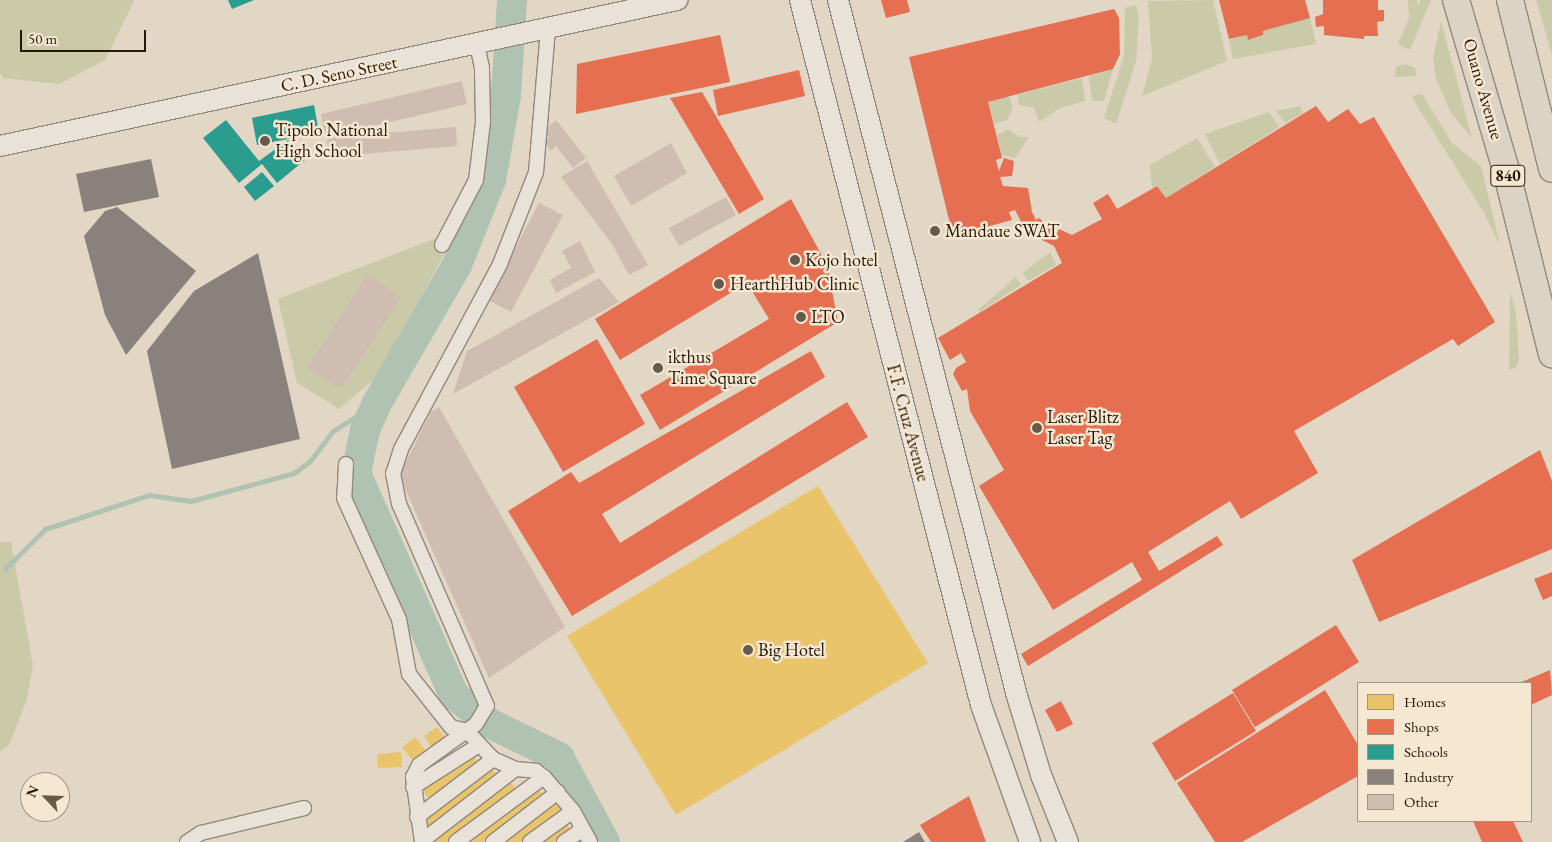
<!DOCTYPE html>
<style>
body{margin:0}
#map{position:relative;width:1552px;height:842px;overflow:hidden;background:#e2d7c5;font-family:"EB Garamond",serif}
div>[style]{position:absolute}
.green>*{inset:0;background:#cacaa8}
.homes>*{inset:0;background:#e9c46a}
.shops>*{inset:0;background:#e76f51}
.schools>*{inset:0;background:#2a9d8f}
.industry>*{inset:0;background:#8a817c}
.stream>*{height:5px;margin:-2.5px;padding:0 2.5px;transform-origin:2.5px;border-radius:2.5px;background:#b0c3b3}
.river>*{height:30px;margin:-15px;padding:0 15px;transform-origin:15px;border-radius:15px;background:#b0c3b3}
.building>*{inset:0;background:#cfbdb1}
.roads{filter:drop-shadow(1px 0 #90887c) drop-shadow(-1px 0 #90887c) drop-shadow(0 1px #90887c) drop-shadow(0 -1px #90887c)}
.street>*{height:14px;margin:-7px;padding:0 7px;transform-origin:7px;border-radius:7px;background:#e8e2d9}
.secondary>*{height:20px;margin:-10px;padding:0 10px;transform-origin:10px;border-radius:10px;background:#e8e2d9}
.highway>*{height:26px;margin:-13px;padding:0 13px;transform-origin:13px;border-radius:13px;background:#dcd3c4}
.dots>*{width:14px;height:14px;translate:-50% -50%;box-sizing:border-box;border:2px solid #f5e7d1;border-radius:50%}
span{translate:-50% -50%;white-space:nowrap;text-align:center;line-height:1.15;-webkit-text-stroke:5px #f5e7d1;paint-order:stroke}
.shield-label span{padding:1px 4px;background:#f5e7d1;border:1px solid;border-radius:4px;-webkit-text-stroke-width:0}
.shield-label{font-size:16px;color:#24180a;font-weight:700}
.street-label{font-size:18px;color:#24180a}
.poi-label{font-size:18px;color:#24180a}
.left{translate:0 -50%;text-align:left}
.legend{position:absolute;left:1357px;top:682px;width:175px;height:140px;box-sizing:border-box;background:#f5e7d1;border:1px solid #a19481;margin:0;padding:6px 9px;list-style:none;font-size:15px;color:#24180a}
.legend li{display:flex;align-items:center;gap:10px;height:25px}
.legend b{width:25px;border:1px solid #a19481}
.north{position:absolute;left:20px;top:772px;width:50px;height:50px;box-sizing:border-box;background:#f5e7d1;border:1px solid #a19481;border-radius:50%;rotate:294deg;font-size:14px;font-weight:700;line-height:20px;text-align:center;color:#24180a}
.north::after{content:'';display:block;margin:auto;width:18px;height:22px;background:#665b4b;clip-path:polygon(50% 0,100% 100%,50% 72%,0 100%)}
.scale{position:absolute;left:20px;top:30px;width:126px;height:22px;box-sizing:border-box;border:2px solid #24180a;border-top:0;padding-left:6px;font-size:15px;line-height:18px;white-space:nowrap;color:#24180a;-webkit-text-stroke:4px #f5e7d1;paint-order:stroke}
</style>
<div id="map">
<div class="green">
<div style="clip-path:polygon(0 0,134px 0,134px 1px,105px 60px,59px 84px,3px 78px,0 73px)"></div>
<div style="clip-path:polygon(1213px 0,1227px 61px,1142px 96px,1152px 58px,1148px 1px)"></div>
<div style="clip-path:polygon(1408px 0,1417px 0,1418px 5px,1421px 0,1431px 0,1410px 50px,1398px 44px,1409px 18px)"></div>
<div style="clip-path:polygon(1536px 0,1552px 0,1552px 55px)"></div>
<div style="clip-path:polygon(1136px 5px,1139px 19px,1136px 61px,1116px 124px,1104px 118px,1124px 56px,1125px 8px)"></div>
<div style="clip-path:polygon(1310px 18px,1316px 44px,1233px 59px,1229px 40px,1247px 35px,1248px 40px,1263px 35px,1263px 31px)"></div>
<div style="clip-path:polygon(1441px 21px,1472px 138px,1451px 113px,1436px 79px,1433px 58px)"></div>
<div style="clip-path:polygon(1405px 64px,1415px 68px,1416px 76px,1395px 77px,1396px 67px)"></div>
<div style="clip-path:polygon(1113px 69px,1104px 101px,1092px 101px,1089px 76px)"></div>
<div style="clip-path:polygon(1082px 78px,1085px 101px,1060px 108px,1039px 122px,1034px 108px,1019px 105px,1017px 95px)"></div>
<div style="clip-path:polygon(1422px 94px,1452px 143px,1481px 166px,1500px 245px,1483px 211px,1411px 96px)"></div>
<div style="clip-path:polygon(1009px 96px,1013px 108px,1007px 120px,994px 124px,988px 102px)"></div>
<div style="clip-path:polygon(1300px 106px,1303px 113px,1285px 123px,1276px 111px)"></div>
<div style="clip-path:polygon(1269px 112px,1279px 127px,1220px 164px,1205px 134px)"></div>
<div style="clip-path:polygon(1008px 129px,1020px 137px,1029px 137px,1015px 158px,1001px 155px,997px 135px)"></div>
<div style="clip-path:polygon(1197px 138px,1215px 167px,1166px 198px,1157px 186px,1152px 188px,1150px 165px)"></div>
<div style="clip-path:polygon(434px 239px,447px 249px,378px 376px,339px 409px,297px 383px,278px 299px)"></div>
<div style="clip-path:polygon(1050px 252px,1056px 265px,1028px 281px,1023px 273px)"></div>
<div style="clip-path:polygon(1016px 277px,1021px 285px,979px 312px,978px 310px)"></div>
<div style="clip-path:polygon(1510px 291px,1516px 312px,1519px 361px,1515px 368px,1509px 370px)"></div>
<div style="clip-path:polygon(0 542px,11px 542px,33px 666px,26px 702px,9px 745px,0 752px)"></div>
</div>
<div class="homes">
<div style="clip-path:polygon(818px 486px,928px 663px,676px 815px,567px 636px)"></div>
<div style="clip-path:polygon(437px 727px,445px 738px,432px 748px,424px 736px)"></div>
<div style="clip-path:polygon(415px 737px,426px 751px,413px 761px,402px 747px)"></div>
<div style="clip-path:polygon(401px 752px,402px 767px,378px 768px,377px 754px)"></div>
<div style="clip-path:polygon(470px 752px,481px 766px,433px 804px,422px 789px)"></div>
<div style="clip-path:polygon(489px 765px,500px 779px,433px 831px,422px 817px)"></div>
<div style="clip-path:polygon(507px 777px,518px 792px,453px 842px,424px 842px)"></div>
<div style="clip-path:polygon(536px 785px,547px 800px,490px 842px,460px 842px)"></div>
<div style="clip-path:polygon(557px 795px,568px 810px,524px 842px,494px 842px)"></div>
<div style="clip-path:polygon(563px 819px,574px 834px,562px 842px,533px 842px)"></div>
</div>
<div class="shops">
<div style="clip-path:polygon(881px 0,907px 0,910px 12px,886px 18px)"></div>
<div style="clip-path:polygon(1219px 0,1305px 0,1310px 18px,1263px 31px,1263px 35px,1248px 40px,1247px 35px,1229px 39px)"></div>
<div style="clip-path:polygon(1323px 0,1378px 0,1378px 10px,1384px 10px,1384px 21px,1377px 22px,1378px 36px,1364px 36px,1364px 39px,1324px 35px,1324px 26px,1316px 27px,1315px 17px,1323px 14px)"></div>
<div style="clip-path:polygon(1114px 9px,1119px 18px,1120px 54px,1113px 69px,988px 102px,1002px 158px,996px 160px,999px 171px,1004px 158px,1014px 161px,1012px 176px,1000px 177px,1003px 186px,1028px 188px,1032px 212px,1036px 220px,1039px 218px,1051px 229px,1050px 232px,1056px 235px,1059px 229px,1072px 235px,1102px 219px,1093px 203px,1108px 194px,1117px 209px,1157px 186px,1166px 198px,1316px 106px,1328px 122px,1348px 109px,1360px 124px,1374px 117px,1495px 322px,1458px 346px,1453px 339px,1294px 431px,1318px 473px,1241px 519px,1230px 501px,1148px 552px,1159px 571px,1217px 536px,1223px 545px,1028px 666px,1021px 654px,1142px 580px,1132px 562px,1053px 610px,979px 486px,1004px 470px,970px 411px,967px 389px,962px 391px,953px 374px,956px 368px,966px 362px,961px 353px,950px 360px,938px 338px,1062px 263px,1054px 246px,1042px 240px,1029px 227px,1025px 229px,1015px 210px,1009px 212px,1012px 220px,953px 236px,909px 57px)"></div>
<div style="clip-path:polygon(720px 35px,730px 82px,576px 114px,577px 64px)"></div>
<div style="clip-path:polygon(799px 70px,805px 96px,718px 116px,713px 90px)"></div>
<div style="clip-path:polygon(702px 92px,764px 199px,739px 214px,670px 98px)"></div>
<div style="clip-path:polygon(791px 199px,827px 265px,838px 322px,660px 430px,640px 395px,769px 319px,747px 283px,620px 360px,595px 319px)"></div>
<div style="clip-path:polygon(597px 339px,645px 424px,563px 472px,514px 387px)"></div>
<div style="clip-path:polygon(811px 351px,825px 377px,602px 514px,620px 543px,847px 402px,868px 437px,572px 616px,508px 511px,571px 472px,579px 483px)"></div>
<div style="clip-path:polygon(1540px 450px,1552px 481px,1552px 549px,1379px 622px,1352px 560px)"></div>
<div style="clip-path:polygon(1552px 572px,1552px 596px,1543px 600px,1534px 579px)"></div>
<div style="clip-path:polygon(1336px 625px,1359px 662px,1255px 727px,1232px 690px)"></div>
<div style="clip-path:polygon(1550px 670px,1552px 695px,1531px 705px,1531px 683px,1519px 683px)"></div>
<div style="clip-path:polygon(1325px 690px,1358px 745px,1358px 776px,1242px 842px,1215px 842px,1177px 783px)"></div>
<div style="clip-path:polygon(1233px 693px,1256px 731px,1175px 781px,1152px 743px)"></div>
<div style="clip-path:polygon(1061px 701px,1073px 724px,1057px 732px,1045px 710px)"></div>
<div style="clip-path:polygon(969px 796px,986px 842px,931px 842px,920px 825px)"></div>
<div style="clip-path:polygon(1473px 821px,1513px 821px,1523px 842px,1482px 842px)"></div>
</div>
<div class="schools">
<div style="clip-path:polygon(228px 0,254px 0,232px 9px)"></div>
<div style="clip-path:polygon(314px 105px,319px 133px,257px 145px,252px 118px)"></div>
<div style="clip-path:polygon(226px 120px,259px 161px,288px 140px,305px 160px,277px 183px,262px 164px,239px 183px,203px 138px)"></div>
<div style="clip-path:polygon(262px 172px,274px 186px,255px 201px,244px 187px)"></div>
</div>
<div class="industry">
<div style="clip-path:polygon(151px 159px,159px 197px,84px 212px,76px 174px)"></div>
<div style="clip-path:polygon(117px 207px,196px 271px,126px 355px,105px 315px,84px 236px,105px 211px)"></div>
<div style="clip-path:polygon(258px 253px,300px 439px,172px 469px,147px 351px,194px 291px)"></div>
<div style="clip-path:polygon(919px 832px,925px 842px,903px 842px)"></div>
</div>
<div class="stream">
<div style="left:5px;top:569px;width:57px;rotate:-45deg"></div>
<div style="left:45px;top:529px;width:109px;rotate:-18.1deg"></div>
<div style="left:149px;top:495px;width:42px;rotate:8.1deg"></div>
<div style="left:191px;top:501px;width:107px;rotate:-15.2deg"></div>
<div style="left:294px;top:473px;width:20px;rotate:-37deg"></div>
<div style="left:310px;top:461px;width:38px;rotate:-53deg"></div>
<div style="left:333px;top:431px;width:52px;rotate:-32.5deg"></div>
</div>
<div class="river">
<div style="left:512px;top:0;width:96px;rotate:93.6deg"></div>
<div style="left:506px;top:96px;width:85px;rotate:100.1deg"></div>
<div style="left:491px;top:180px;width:92px;rotate:111.8deg"></div>
<div style="left:457px;top:265px;width:160px;rotate:120.1deg"></div>
<div style="left:377px;top:403px;width:30px;rotate:114deg"></div>
<div style="left:365px;top:430px;width:44px;rotate:101.8deg"></div>
<div style="left:356px;top:473px;width:243px;rotate:66.2deg"></div>
<div style="left:454px;top:695px;width:47px;rotate:38.1deg"></div>
<div style="left:491px;top:724px;width:76px;rotate:25.9deg"></div>
<div style="left:559px;top:757px;width:97px;rotate:61.6deg"></div>
</div>
<div class="building">
<div style="clip-path:polygon(462px 81px,467px 104px,326px 137px,321px 114px)"></div>
<div style="clip-path:polygon(556px 120px,586px 158px,573px 168px,556px 146px,551px 151px,544px 141px,549px 137px,544px 130px)"></div>
<div style="clip-path:polygon(456px 127px,457px 146px,328px 157px,327px 138px)"></div>
<div style="clip-path:polygon(671px 143px,687px 173px,631px 206px,614px 176px)"></div>
<div style="clip-path:polygon(587px 161px,648px 265px,629px 275px,612px 244px,561px 177px)"></div>
<div style="clip-path:polygon(726px 197px,736px 215px,679px 246px,669px 228px)"></div>
<div style="clip-path:polygon(539px 203px,563px 215px,511px 312px,488px 300px)"></div>
<div style="clip-path:polygon(580px 241px,595px 272px,556px 293px,550px 280px,571px 268px,562px 251px)"></div>
<div style="clip-path:polygon(367px 275px,401px 297px,341px 389px,307px 368px)"></div>
<div style="clip-path:polygon(599px 278px,619px 302px,453px 394px,467px 351px)"></div>
<div style="clip-path:polygon(439px 407px,565px 627px,489px 678px,399px 475px,431px 412px)"></div>
</div>
<div class="roads">
<div class="street">
<div style="left:442px;top:245px;width:73px;rotate:-62.4deg"></div>
<div style="left:476px;top:180px;width:58px;rotate:-83.1deg"></div>
<div style="left:483px;top:122px;width:54px;rotate:-91.1deg"></div>
<div style="left:482px;top:68px;width:25px;rotate:-102deg"></div>
<div style="left:346px;top:464px;width:34px;rotate:93deg"></div>
<div style="left:344px;top:498px;width:133px;rotate:65.6deg"></div>
<div style="left:399px;top:619px;width:56px;rotate:79.7deg"></div>
<div style="left:409px;top:674px;width:68px;rotate:51.6deg"></div>
<div style="left:451px;top:727px;width:16px;rotate:14deg"></div>
<div style="left:467px;top:731px;width:38px;rotate:47deg"></div>
<div style="left:493px;top:759px;width:24px;rotate:24deg"></div>
<div style="left:515px;top:769px;width:21px;rotate:5deg"></div>
<div style="left:536px;top:771px;width:10px;rotate:37deg"></div>
<div style="left:544px;top:777px;width:45px;rotate:49.5deg"></div>
<div style="left:573px;top:811px;width:35px;rotate:61deg"></div>
<div style="left:413px;top:787px;width:78px;rotate:-32.5deg"></div>
<div style="left:417px;top:817px;width:96px;rotate:-37.3deg"></div>
<div style="left:422px;top:841px;width:118px;rotate:-37.7deg"></div>
<div style="left:187px;top:842px;width:17px;rotate:-33deg"></div>
<div style="left:201px;top:833px;width:106px;rotate:-13.6deg"></div>
<div style="left:422px;top:842px;width:66px;rotate:-97.9deg"></div>
<div style="left:413px;top:777px;width:13px;rotate:-63deg"></div>
<div style="left:419px;top:765px;width:70px;rotate:-35.7deg"></div>
<div style="left:476px;top:724px;width:21px;rotate:-59deg"></div>
<div style="left:487px;top:706px;width:220px;rotate:-113.5deg"></div>
<div style="left:399px;top:504px;width:31px;rotate:-101deg"></div>
<div style="left:393px;top:474px;width:26px;rotate:-72deg"></div>
<div style="left:401px;top:449px;width:210px;rotate:-61.8deg"></div>
<div style="left:500px;top:264px;width:99px;rotate:-68.6deg"></div>
<div style="left:536px;top:172px;width:144px;rotate:-85.2deg"></div>
<div style="left:456px;top:842px;width:109px;rotate:-36.5deg"></div>
<div style="left:493px;top:842px;width:82px;rotate:-37.6deg"></div>
<div style="left:530px;top:842px;width:53px;rotate:-35.8deg"></div>
<div style="left:564px;top:842px;width:23px;rotate:-34deg"></div>
</div>
<div class="secondary">
<div style="left:800px;top:0;width:728px;rotate:75.6deg"></div>
<div style="left:981px;top:705px;width:145px;rotate:70.3deg"></div>
<div style="left:838px;top:0;width:719px;rotate:75.58deg"></div>
<div style="left:1017px;top:696px;width:83px;rotate:73.1deg"></div>
<div style="left:1041px;top:775px;width:72px;rotate:68.1deg"></div>
<div style="left:0;top:146px;width:693px;rotate:-12.17deg"></div>
</div>
<div class="highway">
<div style="left:1456px;top:0;width:177px;rotate:73.6deg"></div>
<div style="left:1506px;top:170px;width:190px;rotate:76deg"></div>
<div style="left:1510px;top:0;width:174px;rotate:76deg"></div>
</div>
</div>
<div class="dots">
<div style="left:265px;top:141px;background:#665b4b"></div>
<div style="left:935px;top:231px;background:#665b4b"></div>
<div style="left:795px;top:260px;background:#665b4b"></div>
<div style="left:719px;top:284px;background:#665b4b"></div>
<div style="left:801px;top:317px;background:#665b4b"></div>
<div style="left:658px;top:368px;background:#665b4b"></div>
<div style="left:1037px;top:428px;background:#665b4b"></div>
<div style="left:748px;top:650px;background:#665b4b"></div>
</div>
<div class="shield-label">
<span style="left:1508px;top:176px">840</span>
</div>
<div class="street-label">
<span style="left:339px;top:74px;rotate:-12deg">C. D. Seno Street</span>
<span style="left:1483px;top:89px;rotate:74deg">Ouano Avenue</span>
<span style="left:908px;top:423px;rotate:75deg">F.F. Cruz Avenue</span>
</div>
<div class="poi-label">
<span class="left" style="left:275px;top:141px">Tipolo National<br>High School</span>
<span class="left" style="left:945px;top:231px">Mandaue SWAT</span>
<span class="left" style="left:805px;top:260px">Kojo hotel</span>
<span class="left" style="left:730px;top:284px">HearthHub Clinic</span>
<span class="left" style="left:811px;top:317px">LTO</span>
<span class="left" style="left:668px;top:368px">ikthus<br>Time Square</span>
<span class="left" style="left:1047px;top:428px">Laser Blitz<br>Laser Tag</span>
<span class="left" style="left:758px;top:650px">Big Hotel</span>
</div>
<ul class="legend">
<li><b style="height:14px;background:#e9c46a"></b>Homes</li>
<li><b style="height:14px;background:#e76f51"></b>Shops</li>
<li><b style="height:14px;background:#2a9d8f"></b>Schools</li>
<li><b style="height:14px;background:#8a817c"></b>Industry</li>
<li><b style="height:14px;background:#cfbdb1"></b>Other</li>
</ul>
<div class="north">N</div>
<div class="scale">50 m</div>
</div>
